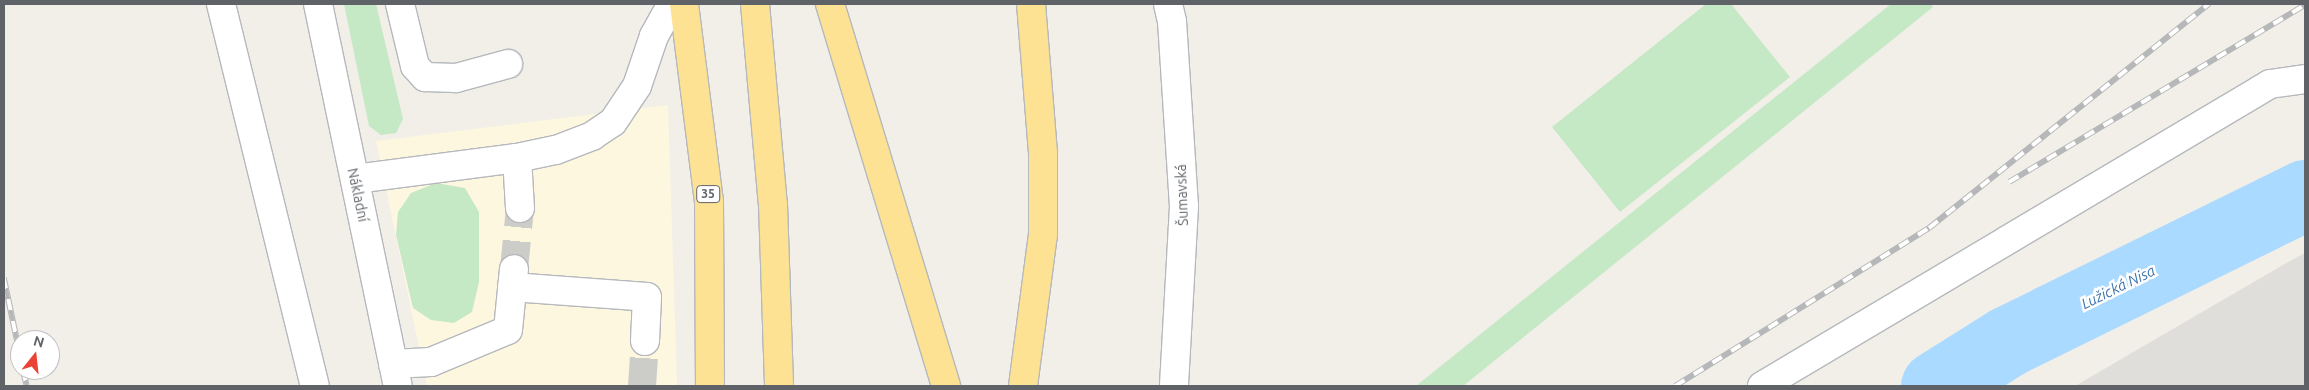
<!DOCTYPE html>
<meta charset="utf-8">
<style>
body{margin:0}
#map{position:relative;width:2309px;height:390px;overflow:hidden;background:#f1efe8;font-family:Ubuntu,sans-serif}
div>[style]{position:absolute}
.commercial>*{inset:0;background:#fef7e0}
.industrial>*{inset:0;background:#e0deda}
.green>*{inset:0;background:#c5e8c5}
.river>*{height:71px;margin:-35.5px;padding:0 35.5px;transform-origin:35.5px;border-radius:35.5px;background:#aadaff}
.minor-tunnel>*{height:28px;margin-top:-14px;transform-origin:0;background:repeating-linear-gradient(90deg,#ccccc8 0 28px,transparent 0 42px)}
.roads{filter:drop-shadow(1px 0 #b5b8bc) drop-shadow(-1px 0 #b5b8bc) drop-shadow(0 1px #b5b8bc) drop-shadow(0 -1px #b5b8bc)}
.minor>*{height:28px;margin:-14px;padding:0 14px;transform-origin:14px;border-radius:14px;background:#fff}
.highway>*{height:28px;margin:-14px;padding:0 14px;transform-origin:14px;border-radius:14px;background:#fde293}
.rail>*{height:5.5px;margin-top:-2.75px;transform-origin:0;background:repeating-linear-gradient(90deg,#fff 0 11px,#b6b7b8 0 22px);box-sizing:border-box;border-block:1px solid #b6b7b8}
span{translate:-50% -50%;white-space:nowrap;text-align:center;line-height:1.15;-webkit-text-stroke:5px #fff;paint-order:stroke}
.shield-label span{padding:1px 4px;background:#fff;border:1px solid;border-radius:4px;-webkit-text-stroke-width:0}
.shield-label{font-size:12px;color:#5f6368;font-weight:700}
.street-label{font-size:14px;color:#5f6368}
.water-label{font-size:15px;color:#4174aa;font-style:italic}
.frame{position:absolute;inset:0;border:5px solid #5f6368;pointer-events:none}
.north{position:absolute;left:10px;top:330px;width:50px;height:50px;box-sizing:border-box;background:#fff;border:1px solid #bfc1c3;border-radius:50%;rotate:16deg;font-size:14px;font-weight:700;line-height:20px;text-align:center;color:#5f6368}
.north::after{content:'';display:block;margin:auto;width:18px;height:22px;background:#ea4335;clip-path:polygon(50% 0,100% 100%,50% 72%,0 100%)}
</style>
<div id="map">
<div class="commercial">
<div style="clip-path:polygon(668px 105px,677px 386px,427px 386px,376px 141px)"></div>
</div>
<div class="industrial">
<div style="clip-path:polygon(2305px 253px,2305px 386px,2075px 386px,2288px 262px)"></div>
</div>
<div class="green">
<div style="clip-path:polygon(344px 4px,376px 4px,403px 119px,396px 133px,381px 135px,369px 126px)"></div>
<div style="clip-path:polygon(1706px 4px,1731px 4px,1790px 77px,1620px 212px,1552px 127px)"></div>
<div style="clip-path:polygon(1891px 4px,1931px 4px,1933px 7px,1463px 386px,1416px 386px)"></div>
<div style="clip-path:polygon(436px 183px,465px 188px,479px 212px,479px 282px,472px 312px,454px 323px,431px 320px,413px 308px,396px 235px,398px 212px,411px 193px)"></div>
</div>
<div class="river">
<div style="left:1936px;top:386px;width:85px;rotate:-32deg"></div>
<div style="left:2008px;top:341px;width:331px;rotate:-26.2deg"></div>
</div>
<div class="minor-tunnel">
<div style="left:514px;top:269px;width:61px;rotate:-84.4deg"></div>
<div style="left:642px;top:386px;width:45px;rotate:-86.2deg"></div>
</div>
<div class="roads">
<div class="minor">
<div style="left:221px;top:4px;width:393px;rotate:76.2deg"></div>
<div style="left:318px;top:4px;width:390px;rotate:78.2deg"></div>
<div style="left:400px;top:4px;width:64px;rotate:76.4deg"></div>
<div style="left:415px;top:66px;width:15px;rotate:48deg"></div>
<div style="left:425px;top:77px;width:31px;rotate:2deg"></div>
<div style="left:456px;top:78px;width:54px;rotate:-15.1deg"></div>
<div style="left:1168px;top:4px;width:17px;rotate:77deg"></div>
<div style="left:1172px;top:21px;width:185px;rotate:86.3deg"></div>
<div style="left:1184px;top:206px;width:180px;rotate:93.2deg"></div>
<div style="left:355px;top:179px;width:163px;rotate:-7.4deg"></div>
<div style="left:520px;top:208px;width:50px;rotate:-93.4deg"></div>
<div style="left:517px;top:158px;width:40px;rotate:-12deg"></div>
<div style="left:556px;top:150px;width:39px;rotate:-21deg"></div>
<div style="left:592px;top:136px;width:25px;rotate:-34deg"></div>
<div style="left:613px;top:122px;width:43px;rotate:-56.3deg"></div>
<div style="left:637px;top:86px;width:53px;rotate:-71.2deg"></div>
<div style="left:654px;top:36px;width:37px;rotate:-61deg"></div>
<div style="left:512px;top:287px;width:135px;rotate:4.2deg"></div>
<div style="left:647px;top:297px;width:44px;rotate:92.6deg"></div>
<div style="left:393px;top:364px;width:38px;rotate:-3deg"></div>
<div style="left:431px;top:362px;width:83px;rotate:-22.6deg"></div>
<div style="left:508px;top:330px;width:61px;rotate:-84.4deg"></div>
<div style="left:1762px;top:386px;width:591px;rotate:-30.73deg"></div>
<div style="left:2270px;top:84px;width:35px;rotate:-8deg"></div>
</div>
<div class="highway">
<div style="left:684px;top:4px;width:199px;rotate:82.8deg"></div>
<div style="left:709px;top:201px;width:185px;rotate:89.7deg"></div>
<div style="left:755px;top:4px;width:201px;rotate:84.9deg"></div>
<div style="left:773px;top:204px;width:182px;rotate:88.1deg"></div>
<div style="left:830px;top:4px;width:399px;rotate:73.1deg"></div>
<div style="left:1023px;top:386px;width:152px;rotate:-82.5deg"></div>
<div style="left:1043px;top:235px;width:82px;rotate:-90deg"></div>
<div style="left:1043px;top:153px;width:149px;rotate:-94.6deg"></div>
</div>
</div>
<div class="rail">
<div style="left:2009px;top:182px;width:345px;rotate:-30.9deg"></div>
<div style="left:4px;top:278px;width:78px;rotate:78.1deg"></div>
<div style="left:23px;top:370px;width:16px;rotate:76deg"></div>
<div style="left:1675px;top:386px;width:299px;rotate:-31.9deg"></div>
<div style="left:1929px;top:228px;width:359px;rotate:-38.7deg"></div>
</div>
<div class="shield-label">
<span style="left:708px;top:194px">35</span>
</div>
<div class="street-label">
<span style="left:358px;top:195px;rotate:78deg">Nákladní</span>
<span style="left:1182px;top:195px;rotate:-92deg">Šumavská</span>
</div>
<div class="water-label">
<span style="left:2118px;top:287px;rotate:-26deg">Lužická Nisa</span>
</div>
<div class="frame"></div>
<div class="north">N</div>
</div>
